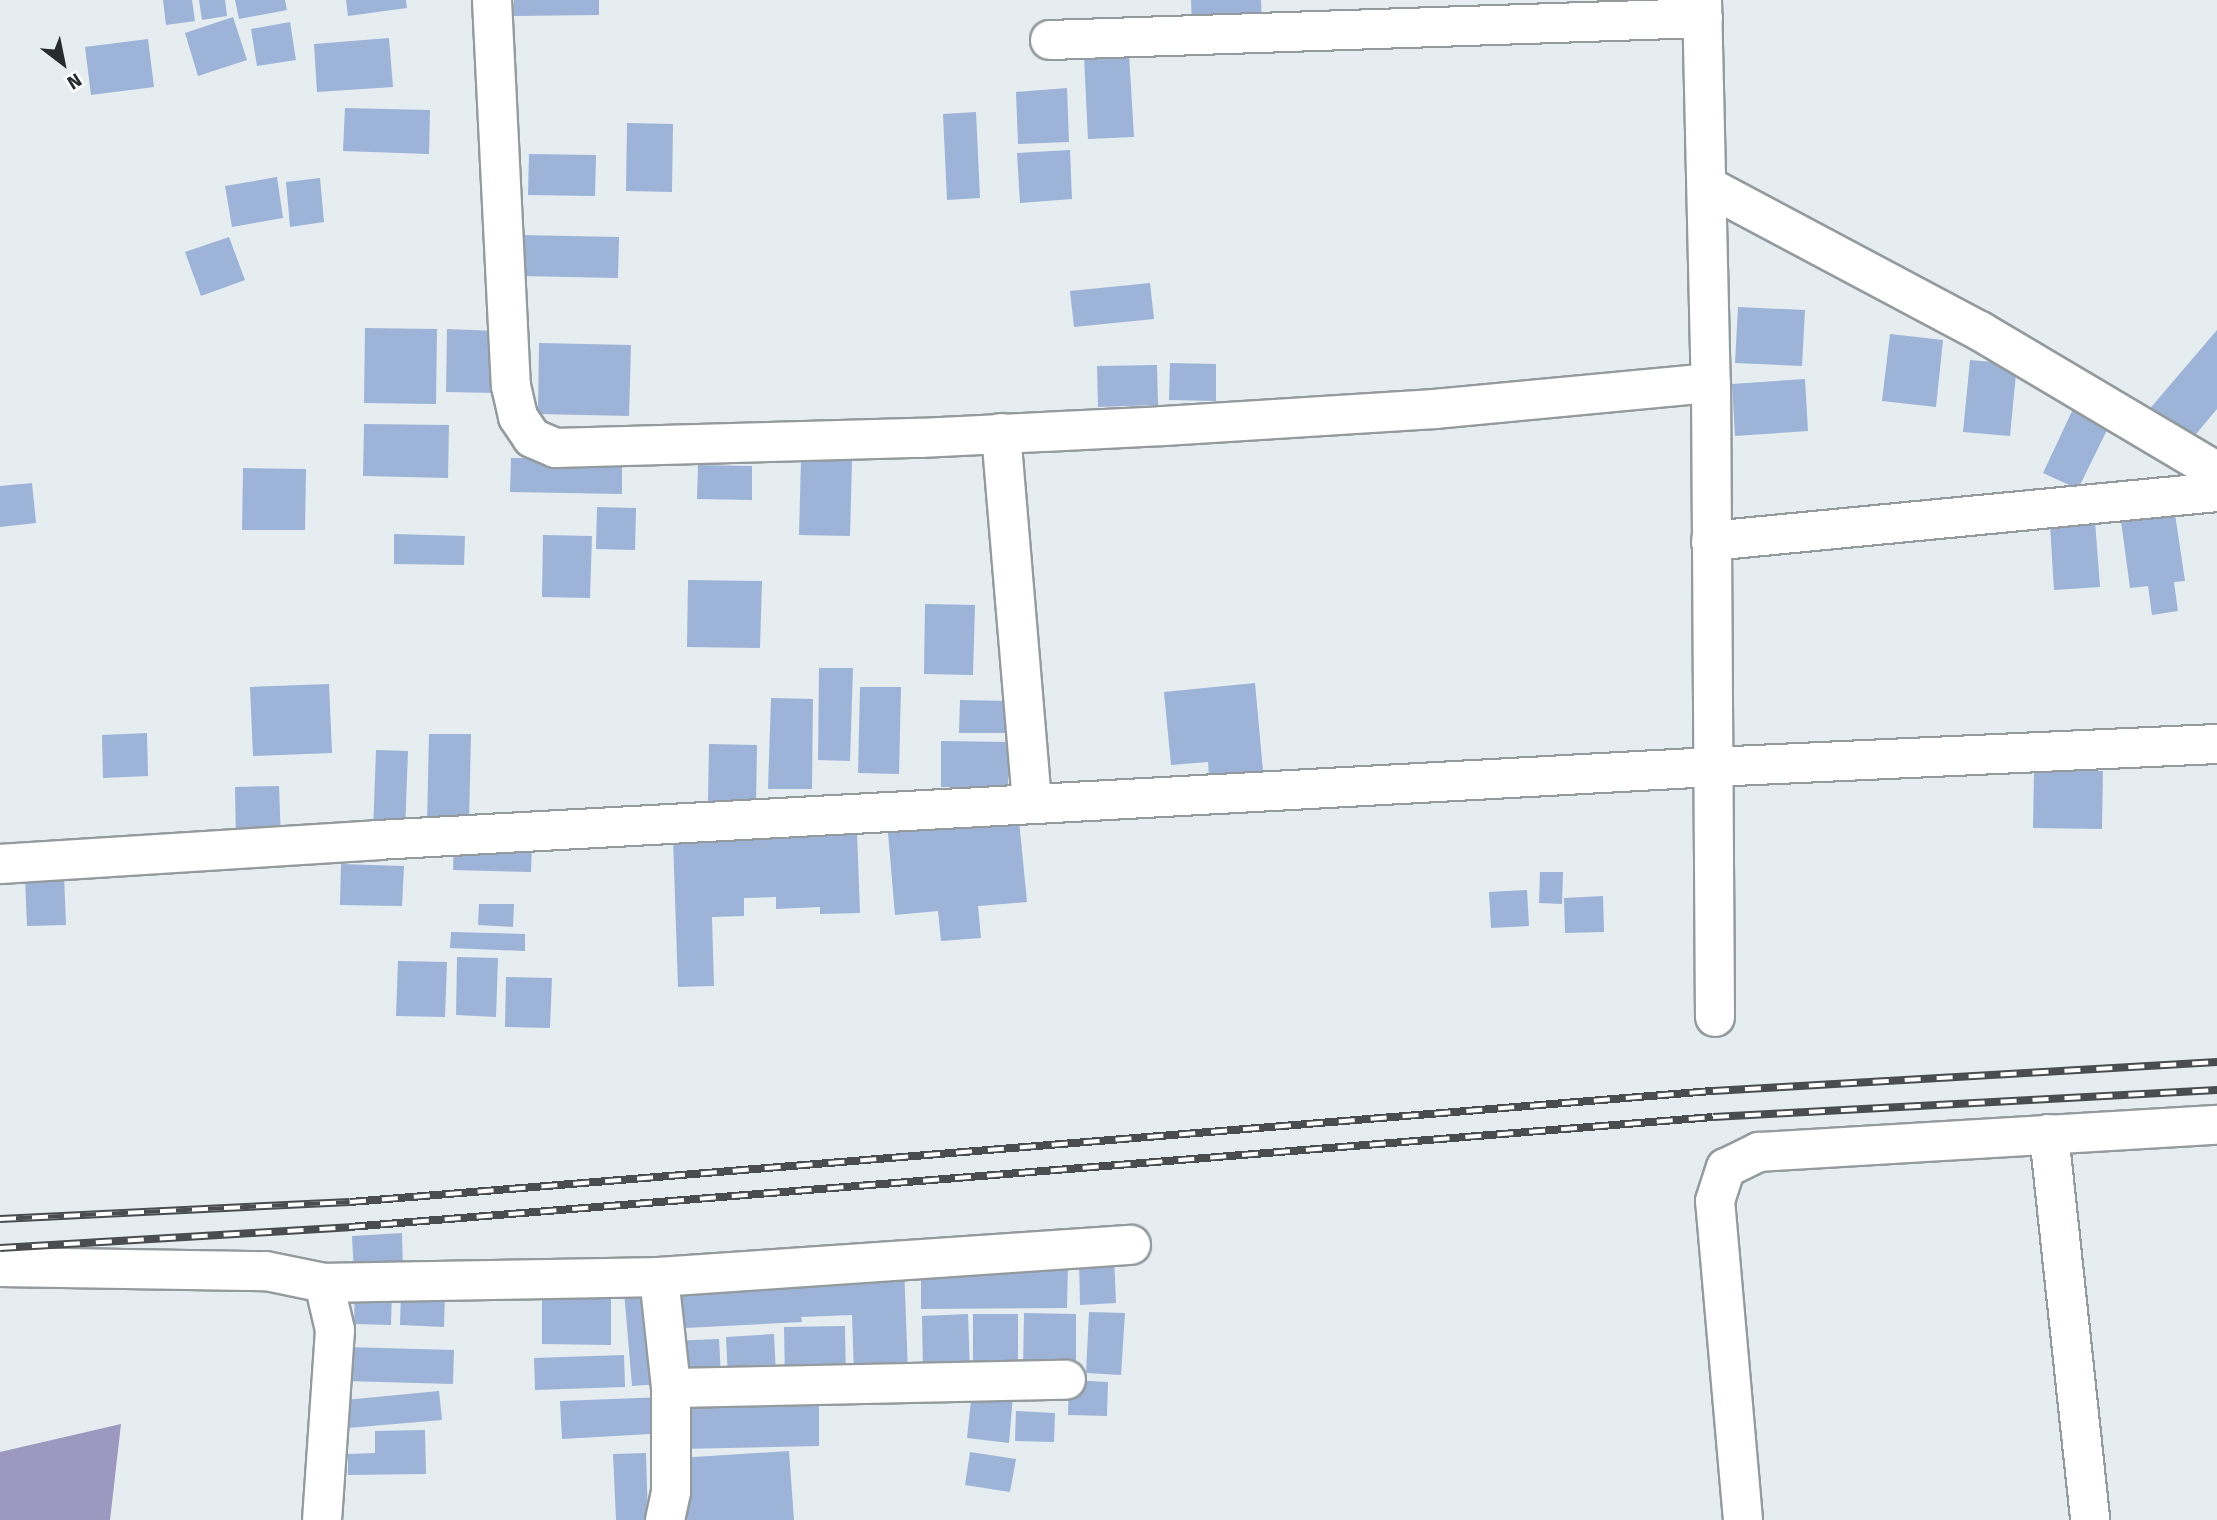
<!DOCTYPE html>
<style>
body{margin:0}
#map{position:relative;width:2217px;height:1520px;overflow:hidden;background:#e5edf1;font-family:"Fira Sans",sans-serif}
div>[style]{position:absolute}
.water>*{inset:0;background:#9c98bf}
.building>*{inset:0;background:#9eb3d8}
.roads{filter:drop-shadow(2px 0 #949b9f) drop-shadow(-2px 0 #949b9f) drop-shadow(0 2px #949b9f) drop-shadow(0 -2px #949b9f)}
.minor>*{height:38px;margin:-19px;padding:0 19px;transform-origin:19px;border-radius:19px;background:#fff}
.rail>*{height:8px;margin-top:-4px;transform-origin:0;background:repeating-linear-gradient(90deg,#fff 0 16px,#494d4f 0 32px);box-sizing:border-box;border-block:2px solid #494d4f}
span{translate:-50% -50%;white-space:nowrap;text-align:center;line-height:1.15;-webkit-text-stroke:5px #fff;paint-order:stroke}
.north{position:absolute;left:28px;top:28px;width:70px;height:70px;-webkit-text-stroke:5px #fff;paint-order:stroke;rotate:148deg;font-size:19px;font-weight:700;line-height:28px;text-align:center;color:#282b2c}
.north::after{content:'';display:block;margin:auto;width:24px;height:32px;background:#282b2c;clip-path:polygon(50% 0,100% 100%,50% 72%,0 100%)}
</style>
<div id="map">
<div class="water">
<div style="clip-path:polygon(121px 1424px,110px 1520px,0 1520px,0 1452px)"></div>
</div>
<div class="building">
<div style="clip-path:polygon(163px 0,192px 0,195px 21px,166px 25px)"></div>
<div style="clip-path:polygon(199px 0,225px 0,227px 16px,202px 20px)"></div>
<div style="clip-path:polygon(235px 0,285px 0,287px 10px,239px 19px)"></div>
<div style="clip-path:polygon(346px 0,406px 0,407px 8px,348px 16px)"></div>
<div style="clip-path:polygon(514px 0,599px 0,599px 15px,514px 16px)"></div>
<div style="clip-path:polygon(1191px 0,1261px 0,1262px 22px,1192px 26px)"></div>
<div style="clip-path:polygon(233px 17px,247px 60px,198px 76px,185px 33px)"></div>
<div style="clip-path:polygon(290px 22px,296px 60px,257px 66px,251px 29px)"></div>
<div style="clip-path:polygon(389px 38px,393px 87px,317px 92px,314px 44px)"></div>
<div style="clip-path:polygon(148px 39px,154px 87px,91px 95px,85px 47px)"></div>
<div style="clip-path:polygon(1129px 54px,1134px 137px,1088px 139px,1084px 56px)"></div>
<div style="clip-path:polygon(1067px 88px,1069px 142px,1018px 144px,1016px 92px)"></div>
<div style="clip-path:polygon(345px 108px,430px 110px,429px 154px,343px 151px)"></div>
<div style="clip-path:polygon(976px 112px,980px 198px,947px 200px,943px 114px)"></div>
<div style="clip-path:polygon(627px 123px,673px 124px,672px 192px,626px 191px)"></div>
<div style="clip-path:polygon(1070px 150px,1072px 199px,1020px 203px,1017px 153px)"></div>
<div style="clip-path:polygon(529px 154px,596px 155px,595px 196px,528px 195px)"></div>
<div style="clip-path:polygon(277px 177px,283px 218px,232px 227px,225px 186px)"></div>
<div style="clip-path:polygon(320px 178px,324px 222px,290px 227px,286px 182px)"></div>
<div style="clip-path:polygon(520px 235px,619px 237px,618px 278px,519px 276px)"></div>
<div style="clip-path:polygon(229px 237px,245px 280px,201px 296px,185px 252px)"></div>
<div style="clip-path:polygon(1150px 283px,1154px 319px,1074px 327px,1070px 291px)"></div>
<div style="clip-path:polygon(1738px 307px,1805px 310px,1802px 366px,1735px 363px)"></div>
<div style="clip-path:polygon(365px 328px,437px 329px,436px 404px,364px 403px)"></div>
<div style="clip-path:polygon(447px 329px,498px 331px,497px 393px,446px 392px)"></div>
<div style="clip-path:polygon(2217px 330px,2217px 409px,2186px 446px,2147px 412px)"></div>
<div style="clip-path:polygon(1890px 334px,1943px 340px,1936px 407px,1882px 401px)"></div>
<div style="clip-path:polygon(539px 343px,631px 345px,629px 416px,538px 414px)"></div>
<div style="clip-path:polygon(1970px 360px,2017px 364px,2010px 436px,1963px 432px)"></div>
<div style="clip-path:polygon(1170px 363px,1216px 364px,1216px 401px,1169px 400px)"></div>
<div style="clip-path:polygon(1157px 365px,1158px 405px,1098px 407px,1097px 366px)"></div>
<div style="clip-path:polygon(1805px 379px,1808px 431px,1735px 436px,1732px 384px)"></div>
<div style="clip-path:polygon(2074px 407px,2110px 424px,2078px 489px,2043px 473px)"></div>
<div style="clip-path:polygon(364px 424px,449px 425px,448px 478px,363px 476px)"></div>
<div style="clip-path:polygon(511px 458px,622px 459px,622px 494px,510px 492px)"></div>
<div style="clip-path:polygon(801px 460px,852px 461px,850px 536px,799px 535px)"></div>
<div style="clip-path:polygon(698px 465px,752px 466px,752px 500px,697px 499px)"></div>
<div style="clip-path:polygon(243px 468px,306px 469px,305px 530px,242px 530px)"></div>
<div style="clip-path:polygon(32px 483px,36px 523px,0 527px,0 486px)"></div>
<div style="clip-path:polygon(597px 507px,636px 508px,635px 550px,596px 549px)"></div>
<div style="clip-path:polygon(2175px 514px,2185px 581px,2174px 582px,2178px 611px,2152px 615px,2148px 586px,2130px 588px,2121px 521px)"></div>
<div style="clip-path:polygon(2095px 521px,2100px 587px,2054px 590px,2050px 525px)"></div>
<div style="clip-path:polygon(394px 534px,465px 536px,464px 565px,394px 564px)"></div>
<div style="clip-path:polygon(543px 535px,592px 536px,590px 598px,542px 597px)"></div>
<div style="clip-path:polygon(688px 580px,762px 581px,760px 648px,687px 647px)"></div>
<div style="clip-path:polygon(925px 604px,975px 605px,973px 675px,924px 674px)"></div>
<div style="clip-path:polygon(819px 668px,853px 668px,850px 761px,818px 760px)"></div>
<div style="clip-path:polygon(1255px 683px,1263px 771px,1209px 776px,1208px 762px,1171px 765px,1164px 692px)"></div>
<div style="clip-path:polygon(329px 684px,332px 753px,253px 756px,250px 687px)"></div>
<div style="clip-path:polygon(860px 687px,901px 687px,899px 774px,858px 773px)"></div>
<div style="clip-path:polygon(771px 698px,813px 699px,812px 789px,768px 789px)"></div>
<div style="clip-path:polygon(960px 700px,1011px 701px,1010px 733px,959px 733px)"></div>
<div style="clip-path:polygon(147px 733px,148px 776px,103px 778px,102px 735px)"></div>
<div style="clip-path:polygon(429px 734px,471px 734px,469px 824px,427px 823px)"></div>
<div style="clip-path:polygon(941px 741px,1009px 742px,1008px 788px,941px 787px)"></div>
<div style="clip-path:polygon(709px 744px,757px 745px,756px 804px,708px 803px)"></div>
<div style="clip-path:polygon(376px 750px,408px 751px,405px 832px,373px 832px)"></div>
<div style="clip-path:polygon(2034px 770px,2103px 771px,2102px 829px,2033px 828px)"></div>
<div style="clip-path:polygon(279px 786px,281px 841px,236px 843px,235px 787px)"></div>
<div style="clip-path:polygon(1019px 820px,1027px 902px,978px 906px,981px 938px,941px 941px,938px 911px,895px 915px,888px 833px)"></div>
<div style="clip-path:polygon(857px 832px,860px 913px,820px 914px,820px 907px,776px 909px,776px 897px,744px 898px,744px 916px,712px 917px,714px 986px,678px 987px,673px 839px)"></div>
<div style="clip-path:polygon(454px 840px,532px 842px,531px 872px,453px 870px)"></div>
<div style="clip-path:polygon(341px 864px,404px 866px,402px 906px,340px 905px)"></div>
<div style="clip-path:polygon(1540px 872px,1563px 872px,1562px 904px,1539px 903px)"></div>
<div style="clip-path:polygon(64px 875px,66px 925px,27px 926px,25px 876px)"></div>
<div style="clip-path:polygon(1527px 890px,1529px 926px,1491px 928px,1489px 892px)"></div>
<div style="clip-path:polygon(1603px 896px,1604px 932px,1565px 933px,1564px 898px)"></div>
<div style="clip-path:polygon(479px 904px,514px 904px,513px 927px,478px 925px)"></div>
<div style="clip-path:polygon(451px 932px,525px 934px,525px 951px,450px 948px)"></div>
<div style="clip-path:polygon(457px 957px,498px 958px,496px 1017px,456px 1015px)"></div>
<div style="clip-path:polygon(398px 961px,447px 962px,445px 1017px,396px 1016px)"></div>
<div style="clip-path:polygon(506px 977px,552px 978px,550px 1028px,505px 1027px)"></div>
<div style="clip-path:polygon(402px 1233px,403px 1273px,354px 1275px,352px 1236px)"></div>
<div style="clip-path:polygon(1114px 1256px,1116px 1303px,1080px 1305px,1079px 1258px)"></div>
<div style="clip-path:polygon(921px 1262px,1068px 1262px,1067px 1308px,921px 1309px)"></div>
<div style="clip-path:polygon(904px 1266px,908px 1372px,854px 1375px,852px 1315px,801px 1317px,802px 1322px,666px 1329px,665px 1278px)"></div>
<div style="clip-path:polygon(611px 1286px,611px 1345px,542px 1344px,542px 1287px)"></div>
<div style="clip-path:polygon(355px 1288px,392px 1289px,391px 1325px,354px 1324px)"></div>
<div style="clip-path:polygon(652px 1289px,660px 1384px,632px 1386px,624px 1291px)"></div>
<div style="clip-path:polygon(401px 1292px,445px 1293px,444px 1327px,400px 1325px)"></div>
<div style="clip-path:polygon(1089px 1312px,1125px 1313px,1121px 1375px,1086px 1373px)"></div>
<div style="clip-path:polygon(1024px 1313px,1076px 1314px,1076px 1372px,1023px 1371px)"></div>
<div style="clip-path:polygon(968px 1314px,970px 1372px,923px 1373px,922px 1316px)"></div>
<div style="clip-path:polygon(973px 1314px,1018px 1314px,1018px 1368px,973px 1368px)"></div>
<div style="clip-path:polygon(845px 1326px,846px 1379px,785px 1381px,784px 1327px)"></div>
<div style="clip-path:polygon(774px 1334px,776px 1375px,728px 1377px,726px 1337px)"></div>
<div style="clip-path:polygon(719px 1339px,721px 1376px,671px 1379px,669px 1341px)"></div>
<div style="clip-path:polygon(346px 1347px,454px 1350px,453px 1384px,346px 1381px)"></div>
<div style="clip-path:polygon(624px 1355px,625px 1387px,535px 1390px,534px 1358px)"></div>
<div style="clip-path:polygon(1069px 1380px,1108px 1382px,1107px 1416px,1068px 1415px)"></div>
<div style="clip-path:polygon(439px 1391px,442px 1420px,348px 1428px,345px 1400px)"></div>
<div style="clip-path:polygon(819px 1391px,819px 1446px,678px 1449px,677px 1394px)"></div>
<div style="clip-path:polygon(972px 1391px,1013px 1395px,1009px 1443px,967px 1438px)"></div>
<div style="clip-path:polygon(665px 1397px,667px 1433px,562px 1439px,560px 1401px)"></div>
<div style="clip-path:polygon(1016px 1411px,1055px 1413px,1054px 1442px,1015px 1441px)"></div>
<div style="clip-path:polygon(425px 1430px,426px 1474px,348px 1475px,348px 1454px,375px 1453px,375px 1431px)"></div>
<div style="clip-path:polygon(789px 1451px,794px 1520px,682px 1520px,678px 1458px)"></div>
<div style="clip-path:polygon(970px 1452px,1016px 1459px,1010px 1492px,965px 1485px)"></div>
<div style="clip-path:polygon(646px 1453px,648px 1520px,616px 1520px,613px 1454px)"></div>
</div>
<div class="roads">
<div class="minor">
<div style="left:492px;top:0;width:386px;rotate:87.2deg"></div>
<div style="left:511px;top:386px;width:32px;rotate:77deg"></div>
<div style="left:518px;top:417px;width:25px;rotate:56deg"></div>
<div style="left:532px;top:438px;width:25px;rotate:23deg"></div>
<div style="left:555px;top:448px;width:365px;rotate:-1.6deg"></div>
<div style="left:920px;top:438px;width:243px;rotate:-2.8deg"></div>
<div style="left:1163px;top:426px;width:273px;rotate:-3.6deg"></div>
<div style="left:1435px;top:409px;width:277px;rotate:-5.4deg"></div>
<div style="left:1702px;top:0;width:383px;rotate:88.7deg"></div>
<div style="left:1711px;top:383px;width:634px;rotate:89.64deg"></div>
<div style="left:1050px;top:40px;width:653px;rotate:-1.93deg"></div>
<div style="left:1707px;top:186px;width:309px;rotate:28deg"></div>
<div style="left:1980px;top:331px;width:276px;rotate:30.7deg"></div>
<div style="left:1001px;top:433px;width:372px;rotate:85.2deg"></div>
<div style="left:1711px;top:541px;width:508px;rotate:-5.53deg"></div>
<div style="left:0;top:864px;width:378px;rotate:-3.6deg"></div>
<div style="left:377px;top:840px;width:1337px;rotate:-3.13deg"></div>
<div style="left:1712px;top:767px;width:506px;rotate:-2.61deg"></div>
<div style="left:2049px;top:1134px;width:388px;rotate:83.9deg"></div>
<div style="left:0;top:1267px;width:266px;rotate:0.9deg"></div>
<div style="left:266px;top:1271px;width:59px;rotate:11.7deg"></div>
<div style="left:324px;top:1283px;width:48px;rotate:76.8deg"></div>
<div style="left:335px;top:1330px;width:190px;rotate:93.9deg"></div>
<div style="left:659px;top:1277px;width:112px;rotate:83.8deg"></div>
<div style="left:671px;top:1388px;width:104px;rotate:90deg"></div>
<div style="left:671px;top:1492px;width:29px;rotate:102deg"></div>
<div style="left:324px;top:1283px;width:335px;rotate:-1deg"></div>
<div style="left:659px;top:1277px;width:473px;rotate:-3.9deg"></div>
<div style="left:671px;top:1388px;width:395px;rotate:-1.2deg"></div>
<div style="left:1743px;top:1520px;width:320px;rotate:-95deg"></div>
<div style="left:1715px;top:1201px;width:35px;rotate:-72deg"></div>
<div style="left:1726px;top:1168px;width:37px;rotate:-26deg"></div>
<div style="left:1759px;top:1152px;width:459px;rotate:-3.4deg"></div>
</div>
</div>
<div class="rail">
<div style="left:0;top:1219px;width:350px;rotate:-2.8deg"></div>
<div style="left:350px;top:1202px;width:1368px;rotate:-4.66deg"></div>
<div style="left:1713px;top:1091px;width:505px;rotate:-3.29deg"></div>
<div style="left:0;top:1248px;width:350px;rotate:-3.4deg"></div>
<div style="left:349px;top:1227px;width:1368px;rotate:-4.61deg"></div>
<div style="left:1713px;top:1117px;width:505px;rotate:-3.07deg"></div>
</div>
<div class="north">N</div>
</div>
